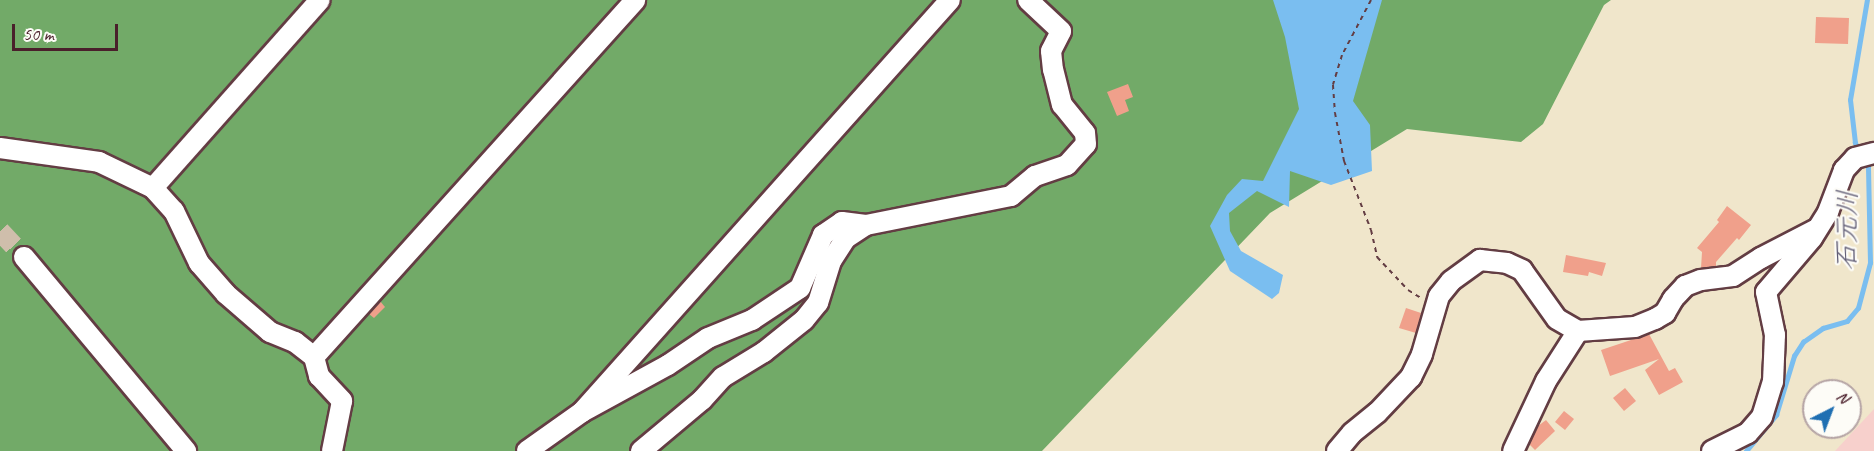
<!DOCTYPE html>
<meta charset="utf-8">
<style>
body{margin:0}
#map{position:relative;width:1874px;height:451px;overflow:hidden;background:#f0e6cb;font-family:Caveat,"Klee One",sans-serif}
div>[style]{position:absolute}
.built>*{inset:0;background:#f7d0cc}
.forest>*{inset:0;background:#72aa68}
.water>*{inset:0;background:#7abef0}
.stream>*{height:4.5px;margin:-2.25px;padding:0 2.25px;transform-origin:2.25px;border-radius:2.25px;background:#7abef0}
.building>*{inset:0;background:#f0a08b}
.minor-tunnel>*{height:20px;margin-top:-10px;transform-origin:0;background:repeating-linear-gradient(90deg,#cfbeab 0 20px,transparent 0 30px)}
.path>*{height:2px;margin-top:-1px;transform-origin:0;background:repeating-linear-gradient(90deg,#633d43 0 4.5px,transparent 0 9px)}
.roads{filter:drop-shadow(2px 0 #633d43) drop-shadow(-2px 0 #633d43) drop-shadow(0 2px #633d43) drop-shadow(0 -2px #633d43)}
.minor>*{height:20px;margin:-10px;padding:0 10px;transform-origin:10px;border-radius:10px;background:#fff}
span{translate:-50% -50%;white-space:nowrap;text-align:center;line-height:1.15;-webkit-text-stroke:4.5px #fdfcf7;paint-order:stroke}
.water-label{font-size:27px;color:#5b5770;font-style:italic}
.north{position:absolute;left:1802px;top:379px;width:60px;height:60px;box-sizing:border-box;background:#fdfcf7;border:2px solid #b5a4a5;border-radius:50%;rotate:42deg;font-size:16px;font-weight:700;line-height:24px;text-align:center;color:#4a1f2b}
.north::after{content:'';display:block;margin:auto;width:21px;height:27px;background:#1f6fb2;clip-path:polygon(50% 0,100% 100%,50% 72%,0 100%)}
.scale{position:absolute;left:12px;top:24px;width:106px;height:27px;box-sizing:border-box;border:3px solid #4a1f2b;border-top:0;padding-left:8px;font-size:18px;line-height:21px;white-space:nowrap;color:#4a1f2b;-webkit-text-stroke:4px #fdfcf7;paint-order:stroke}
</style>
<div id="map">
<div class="built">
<div style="clip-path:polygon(1874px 409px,1874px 451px,1835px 451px)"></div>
</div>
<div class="forest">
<div style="clip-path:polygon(0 0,1611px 0,1604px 5px,1543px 124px,1521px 142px,1407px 129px,1270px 213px,1042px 451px,0 451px)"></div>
</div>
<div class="water">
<div style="clip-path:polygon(1273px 0,1382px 0,1353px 101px,1370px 125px,1372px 171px,1331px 185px,1290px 171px,1289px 207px,1257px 191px,1229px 213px,1230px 231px,1241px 251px,1283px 275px,1279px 293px,1272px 299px,1230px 271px,1210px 226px,1227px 195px,1242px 179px,1263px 181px,1299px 109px,1285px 37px)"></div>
</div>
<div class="stream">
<div style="left:1859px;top:151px;width:9px;rotate:-117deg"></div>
<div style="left:1855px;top:143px;width:43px;rotate:-96.6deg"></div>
<div style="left:1850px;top:100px;width:101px;rotate:-80.4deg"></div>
<div style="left:1746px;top:451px;width:47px;rotate:-50.2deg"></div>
<div style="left:1776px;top:415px;width:62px;rotate:-73deg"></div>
<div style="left:1794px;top:356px;width:17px;rotate:-57deg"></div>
<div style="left:1803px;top:342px;width:24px;rotate:-35deg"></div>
<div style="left:1823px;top:328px;width:25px;rotate:-16deg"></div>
<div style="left:1847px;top:321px;width:17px;rotate:-50deg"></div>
<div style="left:1858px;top:308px;width:47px;rotate:-75.1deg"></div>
<div style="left:1870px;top:263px;width:96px;rotate:-91.2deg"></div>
<div style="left:1868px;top:167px;width:7px;rotate:-124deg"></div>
</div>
<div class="building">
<div style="clip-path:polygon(1816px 17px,1849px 18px,1848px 44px,1815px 43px)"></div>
<div style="clip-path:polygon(1128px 84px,1133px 97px,1125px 100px,1129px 111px,1117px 116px,1107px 92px)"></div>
<div style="clip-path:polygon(1727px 206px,1751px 225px,1739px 240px,1737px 238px,1716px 262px,1716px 266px,1701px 268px,1702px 252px,1697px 248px,1719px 222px,1717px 220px)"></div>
<div style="clip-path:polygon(1566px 255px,1606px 263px,1602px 276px,1589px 272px,1588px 276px,1563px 272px)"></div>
<div style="clip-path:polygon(380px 301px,385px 307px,374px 318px,369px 314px)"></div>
<div style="clip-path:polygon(1406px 308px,1421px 313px,1416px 333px,1399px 328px)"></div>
<div style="clip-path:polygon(1649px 334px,1669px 371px,1675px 368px,1683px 382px,1659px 395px,1645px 370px,1659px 359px,1610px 376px,1601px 350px)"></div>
<div style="clip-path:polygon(1625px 388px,1636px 401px,1624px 411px,1613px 398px)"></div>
<div style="clip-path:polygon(1564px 411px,1574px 419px,1565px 430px,1555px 422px)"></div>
<div style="clip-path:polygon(1546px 420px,1555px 431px,1535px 450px,1529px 444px,1538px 426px)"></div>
</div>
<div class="minor-tunnel">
<div style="left:0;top:231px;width:35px;rotate:47deg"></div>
</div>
<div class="path">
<div style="left:1371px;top:0;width:62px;rotate:117.8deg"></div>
<div style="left:1342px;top:55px;width:31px;rotate:107deg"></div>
<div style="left:1333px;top:85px;width:28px;rotate:86deg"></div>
<div style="left:1335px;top:113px;width:49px;rotate:79.4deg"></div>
<div style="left:1344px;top:161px;width:74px;rotate:68.6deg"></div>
<div style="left:1371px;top:230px;width:28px;rotate:77deg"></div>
<div style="left:1377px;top:257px;width:45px;rotate:46.8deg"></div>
<div style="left:1408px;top:290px;width:15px;rotate:32deg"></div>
</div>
<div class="roads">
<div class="minor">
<div style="left:0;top:148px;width:100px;rotate:8deg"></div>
<div style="left:99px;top:162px;width:60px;rotate:25.7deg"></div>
<div style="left:153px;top:188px;width:31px;rotate:48deg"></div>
<div style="left:174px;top:211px;width:58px;rotate:64.3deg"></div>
<div style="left:199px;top:263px;width:41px;rotate:48.9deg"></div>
<div style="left:226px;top:294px;width:58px;rotate:40.8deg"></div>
<div style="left:270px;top:332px;width:27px;rotate:22deg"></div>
<div style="left:295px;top:342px;width:24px;rotate:38deg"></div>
<div style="left:314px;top:357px;width:20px;rotate:75deg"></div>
<div style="left:319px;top:376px;width:34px;rotate:47deg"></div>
<div style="left:342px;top:401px;width:51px;rotate:101.3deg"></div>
<div style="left:153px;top:188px;width:251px;rotate:-48.4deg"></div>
<div style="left:24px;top:257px;width:253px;rotate:50.1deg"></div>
<div style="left:1578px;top:331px;width:57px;rotate:-4deg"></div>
<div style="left:1635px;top:327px;width:22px;rotate:-22deg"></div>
<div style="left:1655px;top:319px;width:12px;rotate:-31deg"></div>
<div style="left:1665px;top:313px;width:16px;rotate:-60deg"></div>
<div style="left:1673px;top:299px;width:18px;rotate:-47deg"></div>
<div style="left:1685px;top:286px;width:17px;rotate:-21deg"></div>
<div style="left:1701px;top:280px;width:32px;rotate:-7deg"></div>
<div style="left:1733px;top:276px;width:33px;rotate:-33deg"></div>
<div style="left:1761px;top:258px;width:61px;rotate:-27.4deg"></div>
<div style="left:314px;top:357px;width:480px;rotate:-48deg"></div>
<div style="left:582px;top:412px;width:552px;rotate:-48.23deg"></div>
<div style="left:527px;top:451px;width:67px;rotate:-35.3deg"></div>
<div style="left:582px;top:412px;width:98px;rotate:-28.7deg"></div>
<div style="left:668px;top:365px;width:48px;rotate:-34deg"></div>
<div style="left:708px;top:338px;width:48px;rotate:-22.2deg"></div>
<div style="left:752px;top:320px;width:58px;rotate:-33.7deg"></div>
<div style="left:800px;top:288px;width:58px;rotate:-66.5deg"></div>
<div style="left:823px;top:235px;width:23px;rotate:-34deg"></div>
<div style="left:842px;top:222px;width:24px;rotate:7deg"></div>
<div style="left:641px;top:451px;width:80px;rotate:-39.9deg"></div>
<div style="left:702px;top:400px;width:31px;rotate:-48deg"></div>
<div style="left:723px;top:377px;width:48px;rotate:-31.4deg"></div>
<div style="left:764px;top:352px;width:51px;rotate:-38.7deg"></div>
<div style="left:804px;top:320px;width:22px;rotate:-51deg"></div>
<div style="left:818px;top:303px;width:44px;rotate:-72.8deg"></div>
<div style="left:831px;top:261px;width:27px;rotate:-57deg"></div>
<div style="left:846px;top:238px;width:24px;rotate:-33deg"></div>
<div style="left:866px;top:225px;width:148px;rotate:-11.3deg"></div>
<div style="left:1011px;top:196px;width:31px;rotate:-40deg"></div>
<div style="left:1035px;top:176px;width:34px;rotate:-19deg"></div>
<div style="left:1067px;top:165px;width:28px;rotate:-48deg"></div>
<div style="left:1086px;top:144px;width:11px;rotate:-95deg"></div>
<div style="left:1085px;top:133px;width:36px;rotate:-129deg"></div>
<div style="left:1062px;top:105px;width:36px;rotate:-104deg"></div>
<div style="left:1053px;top:70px;width:19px;rotate:-96deg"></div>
<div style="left:1051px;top:51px;width:22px;rotate:-63deg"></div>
<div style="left:1061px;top:31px;width:45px;rotate:-136.8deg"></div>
<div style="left:1337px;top:451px;width:23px;rotate:-50deg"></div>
<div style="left:1352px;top:433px;width:32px;rotate:-39deg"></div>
<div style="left:1377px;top:413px;width:50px;rotate:-46.6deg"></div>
<div style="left:1411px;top:377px;width:25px;rotate:-64deg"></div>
<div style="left:1422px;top:354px;width:60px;rotate:-73.7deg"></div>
<div style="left:1439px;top:296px;width:19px;rotate:-51deg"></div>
<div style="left:1451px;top:281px;width:36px;rotate:-36deg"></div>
<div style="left:1480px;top:260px;width:27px;rotate:6deg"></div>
<div style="left:1507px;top:263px;width:17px;rotate:25deg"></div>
<div style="left:1522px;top:270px;width:60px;rotate:54.5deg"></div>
<div style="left:1557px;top:319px;width:24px;rotate:30deg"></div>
<div style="left:1578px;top:331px;width:59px;rotate:122.6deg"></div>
<div style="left:1546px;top:381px;width:77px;rotate:115.2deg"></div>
<div style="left:1712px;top:451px;width:40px;rotate:-26.6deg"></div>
<div style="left:1748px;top:433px;width:21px;rotate:-49deg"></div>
<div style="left:1762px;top:417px;width:37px;rotate:-73deg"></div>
<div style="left:1773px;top:382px;width:47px;rotate:-87.6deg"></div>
<div style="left:1775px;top:335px;width:44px;rotate:-101.8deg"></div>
<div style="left:1766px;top:292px;width:71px;rotate:-49.6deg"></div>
<div style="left:1812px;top:238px;width:31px;rotate:-58deg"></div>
<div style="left:1828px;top:212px;width:45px;rotate:-69.1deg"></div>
<div style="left:1844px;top:170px;width:16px;rotate:-47deg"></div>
<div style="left:1855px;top:158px;width:20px;rotate:-15deg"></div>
</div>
</div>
<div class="water-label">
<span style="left:1847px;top:230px;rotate:-89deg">石元川</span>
</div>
<div class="north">N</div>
<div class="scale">50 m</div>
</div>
